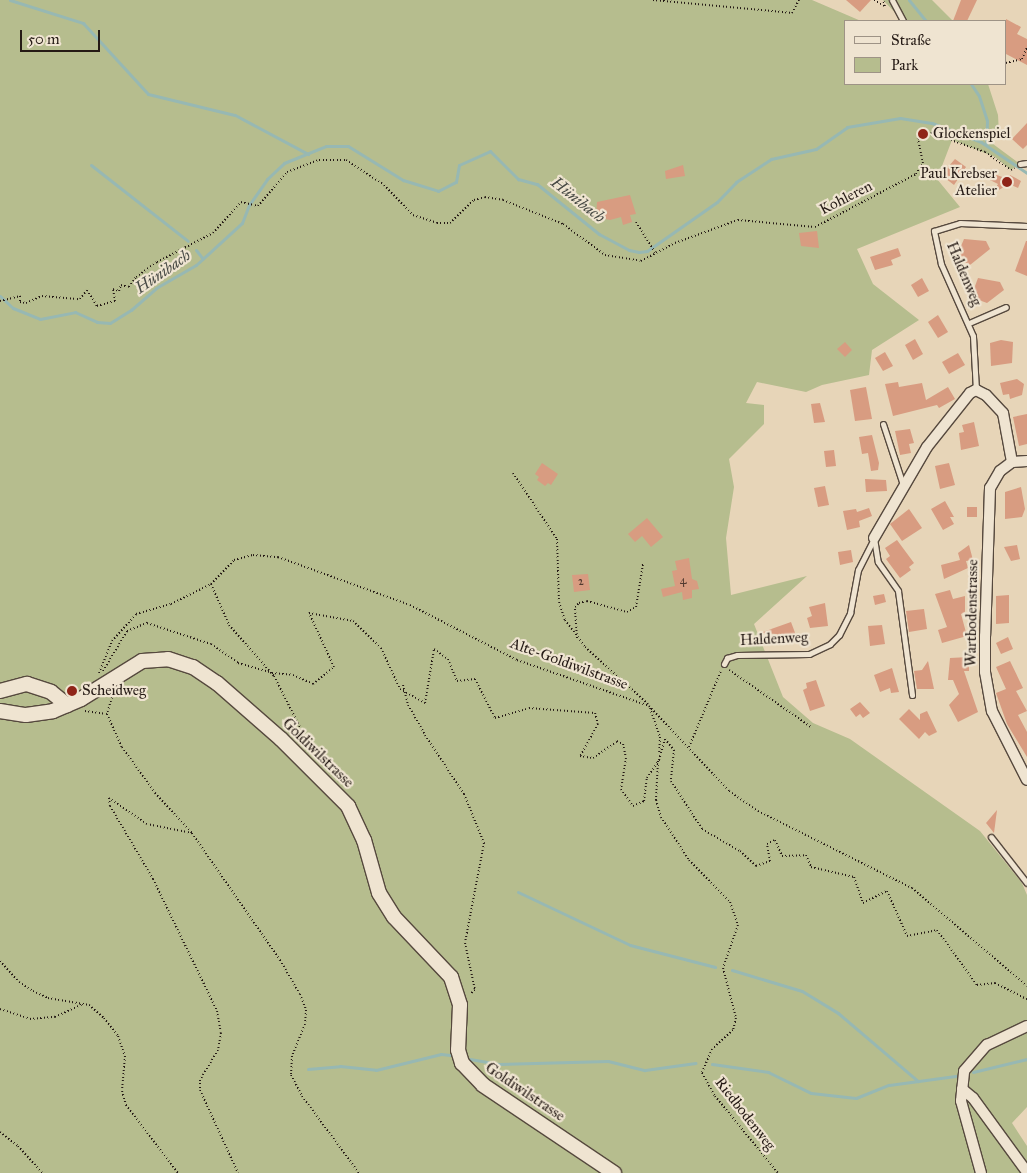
<!DOCTYPE html>
<meta charset="utf-8">
<style>
body{margin:0}
#map{position:relative;width:1027px;height:1173px;overflow:hidden;background:#e7d5b8;font-family:"IM FELL Great Primer",serif}
div>[style]{position:absolute}
.green>*{inset:0;background:#b6bd8e}
.stream>*{height:3px;margin:-1.5px;padding:0 1.5px;transform-origin:1.5px;border-radius:1.5px;background:#97b8b3}
.building>*{inset:0;background:#d89c81}
.path>*{height:2px;margin-top:-1px;transform-origin:0;background:repeating-linear-gradient(90deg,#251a15 0 1px,transparent 0 3.5px)}
.roads{filter:drop-shadow(1px 0 #56493e) drop-shadow(-1px 0 #56493e) drop-shadow(0 1px #56493e) drop-shadow(0 -1px #56493e)}
.lane>*{height:5px;margin:-2.5px;padding:0 2.5px;transform-origin:2.5px;border-radius:2.5px;background:#efe4d1}
.street>*{height:10px;margin:-5px;padding:0 5px;transform-origin:5px;border-radius:5px;background:#efe4d1}
.secondary>*{height:14px;margin:-7px;padding:0 7px;transform-origin:7px;border-radius:7px;background:#efe4d1}
.dots>*{width:14px;height:14px;translate:-50% -50%;box-sizing:border-box;border:2px solid #efe4d1;border-radius:50%}
span{translate:-50% -50%;white-space:nowrap;text-align:center;line-height:1.15;-webkit-text-stroke:4.5px #efe4d1;paint-order:stroke}
.number-label{font-size:12px;color:#523a30}
.number-label span{-webkit-text-stroke-width:0}
.poi-label{font-size:15px;color:#251a15}
.left{translate:0 -50%;text-align:left}
.right{translate:-100% -50%;text-align:right}
.street-label{font-size:15px;color:#251a15}
.water-label{font-size:16px;color:#474944;font-style:italic}
.legend{position:absolute;left:844px;top:20px;width:162px;height:65px;box-sizing:border-box;background:#efe4d1;border:1px solid #9e9386;margin:0;padding:6px 9px;list-style:none;font-size:15px;color:#251a15}
.legend li{display:flex;align-items:center;gap:10px;height:25px}
.legend b{width:25px;border:1px solid #9e9386}
.scale{position:absolute;left:20px;top:30px;width:80px;height:22px;box-sizing:border-box;border:2px solid #251a15;border-top:0;padding-left:6px;font-size:15px;line-height:18px;white-space:nowrap;color:#251a15;-webkit-text-stroke:4px #efe4d1;paint-order:stroke}
</style>
<div id="map">
<div class="green">
<div style="clip-path:polygon(0 0,812px 0,861px 21px,846px 21px,846px 84px,988px 84px,998px 115px,999px 133px,993px 144px,1020px 164px,1011px 170px,995px 157px,952px 140px,937px 179px,960px 207px,857px 249px,873px 284px,919px 320px,872px 350px,869px 375px,822px 385px,806px 392px,757px 382px,746px 403px,764px 405px,764px 424px,729px 459px,734px 487px,726px 538px,731px 595px,807px 576px,754px 624px,783px 697px,813px 723px,850px 739px,980px 831px,1022px 883px,1027px 895px,1027px 1107px,1012px 1123px,1027px 1146px,1027px 1173px,0 1173px)"></div>
<div style="clip-path:polygon(883px 0,932px 0,953px 21px,903px 21px)"></div>
</div>
<div class="stream">
<div style="left:10px;top:0;width:77px;rotate:17.5deg"></div>
<div style="left:83px;top:23px;width:96px;rotate:47.5deg"></div>
<div style="left:148px;top:94px;width:89px;rotate:13.6deg"></div>
<div style="left:235px;top:115px;width:83px;rotate:28.1deg"></div>
<div style="left:909px;top:0;width:27px;rotate:51deg"></div>
<div style="left:971px;top:84px;width:14px;rotate:56deg"></div>
<div style="left:979px;top:96px;width:26px;rotate:72deg"></div>
<div style="left:987px;top:121px;width:23px;rotate:92deg"></div>
<div style="left:91px;top:165px;width:123px;rotate:38.1deg"></div>
<div style="left:196px;top:250px;width:11px;rotate:52deg"></div>
<div style="left:0;top:296px;width:18px;rotate:43deg"></div>
<div style="left:13px;top:308px;width:29px;rotate:22deg"></div>
<div style="left:40px;top:319px;width:36px;rotate:-11deg"></div>
<div style="left:75px;top:312px;width:24px;rotate:24deg"></div>
<div style="left:97px;top:322px;width:13px;rotate:4deg"></div>
<div style="left:110px;top:323px;width:25px;rotate:-32deg"></div>
<div style="left:131px;top:310px;width:33px;rotate:-41deg"></div>
<div style="left:156px;top:288px;width:46px;rotate:-29.9deg"></div>
<div style="left:196px;top:265px;width:62px;rotate:-42.4deg"></div>
<div style="left:242px;top:223px;width:19px;rotate:-69deg"></div>
<div style="left:249px;top:205px;width:32px;rotate:-55deg"></div>
<div style="left:267px;top:179px;width:23px;rotate:-43deg"></div>
<div style="left:284px;top:163px;width:45px;rotate:-22deg"></div>
<div style="left:326px;top:146px;width:22px"></div>
<div style="left:348px;top:146px;width:65px;rotate:31.7deg"></div>
<div style="left:403px;top:180px;width:37px;rotate:17deg"></div>
<div style="left:438px;top:191px;width:20px;rotate:-27deg"></div>
<div style="left:456px;top:182px;width:17px;rotate:-80deg"></div>
<div style="left:459px;top:165px;width:34px;rotate:-24deg"></div>
<div style="left:490px;top:151px;width:40px;rotate:45deg"></div>
<div style="left:518px;top:179px;width:20px;rotate:15deg"></div>
<div style="left:537px;top:184px;width:80px;rotate:38.9deg"></div>
<div style="left:599px;top:234px;width:34px;rotate:28deg"></div>
<div style="left:629px;top:250px;width:10px;rotate:11deg"></div>
<div style="left:639px;top:252px;width:8px;rotate:-7deg"></div>
<div style="left:647px;top:251px;width:85px;rotate:-35deg"></div>
<div style="left:717px;top:202px;width:28px;rotate:-46deg"></div>
<div style="left:736px;top:182px;width:42px;rotate:-33.3deg"></div>
<div style="left:771px;top:159px;width:46px;rotate:-12.5deg"></div>
<div style="left:816px;top:149px;width:38px;rotate:-35deg"></div>
<div style="left:847px;top:127px;width:54px;rotate:-9.6deg"></div>
<div style="left:900px;top:118px;width:32px;rotate:9deg"></div>
<div style="left:932px;top:123px;width:53px;rotate:21.2deg"></div>
<div style="left:981px;top:142px;width:55px;rotate:34deg"></div>
<div style="left:518px;top:892px;width:124px;rotate:25.3deg"></div>
<div style="left:630px;top:945px;width:88px;rotate:14.5deg"></div>
<div style="left:732px;top:970px;width:73px;rotate:16.7deg"></div>
<div style="left:802px;top:991px;width:42px;rotate:31.4deg"></div>
<div style="left:838px;top:1013px;width:105px;rotate:40.4deg"></div>
<div style="left:470px;top:1059px;width:29px;rotate:10deg"></div>
<div style="left:499px;top:1064px;width:109px;rotate:-1.6deg"></div>
<div style="left:608px;top:1061px;width:38px;rotate:14deg"></div>
<div style="left:645px;top:1070px;width:51px;rotate:-7.8deg"></div>
<div style="left:712px;top:1064px;width:57px;rotate:8.1deg"></div>
<div style="left:768px;top:1072px;width:48px;rotate:26deg"></div>
<div style="left:811px;top:1093px;width:45px;rotate:6.3deg"></div>
<div style="left:856px;top:1098px;width:35px;rotate:-22deg"></div>
<div style="left:889px;top:1085px;width:67px;rotate:-7.8deg"></div>
<div style="left:308px;top:1069px;width:32px;rotate:-5deg"></div>
<div style="left:340px;top:1066px;width:36px;rotate:6deg"></div>
<div style="left:376px;top:1070px;width:67px;rotate:-13.8deg"></div>
<div style="left:441px;top:1054px;width:9px;rotate:6deg"></div>
<div style="left:973px;top:1072px;width:56px;rotate:-13.5deg"></div>
</div>
<div class="building">
<div style="clip-path:polygon(846px 0,871px 0,860px 12px)"></div>
<div style="clip-path:polygon(961px 0,977px 0,967px 21px,953px 21px)"></div>
<div style="clip-path:polygon(1006px 19px,1021px 27px,1017px 34px,1027px 39px,1027px 65px,1006px 54px)"></div>
<div style="clip-path:polygon(1027px 123px,1027px 145px,1023px 149px,1012px 139px)"></div>
<div style="clip-path:polygon(955px 159px,966px 167px,954px 185px,941px 175px)"></div>
<div style="clip-path:polygon(683px 165px,685px 176px,666px 179px,665px 171px)"></div>
<div style="clip-path:polygon(991px 173px,1008px 179px,1010px 175px,1021px 181px,1018px 188px,1009px 184px,992px 194px,998px 184px,988px 179px)"></div>
<div style="clip-path:polygon(630px 195px,636px 214px,630px 215px,632px 222px,623px 225px,621px 217px,610px 220px,596px 217px,597px 202px)"></div>
<div style="clip-path:polygon(817px 231px,819px 248px,801px 246px,799px 233px)"></div>
<div style="clip-path:polygon(964px 239px,986px 241px,990px 249px,970px 265px,956px 258px)"></div>
<div style="clip-path:polygon(1026px 241px,1027px 241px,1027px 276px,1015px 271px)"></div>
<div style="clip-path:polygon(898px 248px,901px 256px,891px 260px,893px 265px,875px 270px,870px 257px)"></div>
<div style="clip-path:polygon(922px 278px,929px 291px,918px 297px,911px 285px)"></div>
<div style="clip-path:polygon(978px 278px,1000px 282px,1004px 290px,987px 303px,971px 297px)"></div>
<div style="clip-path:polygon(938px 315px,948px 332px,938px 338px,928px 322px)"></div>
<div style="clip-path:polygon(915px 339px,923px 354px,913px 360px,905px 345px)"></div>
<div style="clip-path:polygon(1001px 340px,1013px 342px,1012px 363px,991px 366px,990px 343px)"></div>
<div style="clip-path:polygon(845px 342px,852px 350px,845px 357px,837px 349px)"></div>
<div style="clip-path:polygon(885px 352px,893px 366px,883px 371px,875px 358px)"></div>
<div style="clip-path:polygon(958px 353px,965px 365px,949px 374px,942px 362px)"></div>
<div style="clip-path:polygon(1017px 379px,1024px 384px,1022px 395px,1010px 399px,1009px 394px,1003px 395px,1000px 383px)"></div>
<div style="clip-path:polygon(898px 382px,899px 387px,922px 383px,926px 400px,948px 387px,955px 399px,939px 408px,937px 405px,893px 416px,885px 384px)"></div>
<div style="clip-path:polygon(866px 387px,872px 419px,855px 421px,850px 390px)"></div>
<div style="clip-path:polygon(820px 403px,825px 422px,814px 423px,811px 404px)"></div>
<div style="clip-path:polygon(1027px 414px,1027px 444px,1019px 446px,1013px 417px)"></div>
<div style="clip-path:polygon(974px 422px,979px 446px,961px 450px,959px 433px,964px 432px,962px 425px)"></div>
<div style="clip-path:polygon(910px 429px,914px 443px,909px 444px,911px 453px,900px 455px,895px 431px)"></div>
<div style="clip-path:polygon(872px 435px,879px 463px,878px 470px,871px 471px,868px 453px,862px 454px,859px 437px)"></div>
<div style="clip-path:polygon(834px 450px,836px 466px,826px 467px,824px 451px)"></div>
<div style="clip-path:polygon(542px 463px,558px 474px,551px 485px,548px 483px,545px 486px,537px 480px,539px 477px,535px 474px)"></div>
<div style="clip-path:polygon(949px 463px,955px 485px,940px 489px,935px 466px)"></div>
<div style="clip-path:polygon(865px 479px,886px 480px,887px 491px,866px 492px)"></div>
<div style="clip-path:polygon(825px 486px,829px 505px,818px 507px,814px 488px)"></div>
<div style="clip-path:polygon(1021px 487px,1025px 509px,1022px 517px,1005px 519px,1005px 492px)"></div>
<div style="clip-path:polygon(945px 501px,954px 517px,950px 517px,954px 524px,943px 530px,931px 509px)"></div>
<div style="clip-path:polygon(967px 507px,977px 507px,977px 517px,967px 517px)"></div>
<div style="clip-path:polygon(869px 508px,872px 516px,859px 521px,860px 527px,847px 530px,843px 511px,856px 509px,857px 512px)"></div>
<div style="clip-path:polygon(909px 509px,922px 528px,902px 541px,890px 524px)"></div>
<div style="clip-path:polygon(647px 518px,663px 537px,651px 547px,642px 536px,635px 542px,628px 534px)"></div>
<div style="clip-path:polygon(897px 540px,914px 563px,909px 567px,911px 570px,900px 578px,886px 559px,890px 556px,885px 548px)"></div>
<div style="clip-path:polygon(969px 545px,973px 560px,966px 561px,968px 568px,944px 579px,941px 565px,960px 560px,958px 553px)"></div>
<div style="clip-path:polygon(1017px 545px,1020px 559px,1011px 561px,1004px 547px)"></div>
<div style="clip-path:polygon(851px 550px,853px 562px,840px 565px,838px 552px)"></div>
<div style="clip-path:polygon(689px 558px,692px 579px,697px 581px,699px 589px,692px 590px,692px 598px,683px 600px,682px 592px,663px 597px,661px 589px,675px 586px,672px 571px,677px 570px,675px 561px)"></div>
<div style="clip-path:polygon(588px 574px,590px 590px,574px 592px,572px 575px)"></div>
<div style="clip-path:polygon(950px 590px,953px 599px,965px 596px,965px 612px,961px 614px,967px 636px,942px 643px,938px 630px,947px 627px,935px 594px)"></div>
<div style="clip-path:polygon(884px 594px,886px 602px,875px 605px,873px 596px)"></div>
<div style="clip-path:polygon(1009px 595px,1009px 623px,996px 624px,996px 596px)"></div>
<div style="clip-path:polygon(825px 603px,828px 626px,810px 628px,807px 618px,812px 616px,809px 607px)"></div>
<div style="clip-path:polygon(924px 609px,927px 629px,909px 632px,906px 611px)"></div>
<div style="clip-path:polygon(791px 622px,797px 638px,779px 645px,777px 634px,760px 633px)"></div>
<div style="clip-path:polygon(882px 625px,885px 644px,870px 646px,868px 626px)"></div>
<div style="clip-path:polygon(1008px 637px,1013px 649px,1001px 654px,996px 643px)"></div>
<div style="clip-path:polygon(969px 657px,969px 671px,964px 671px,978px 712px,958px 722px,949px 705px,959px 694px,953px 680px,948px 680px,950px 658px)"></div>
<div style="clip-path:polygon(928px 661px,934px 689px,917px 689px,914px 671px,922px 670px)"></div>
<div style="clip-path:polygon(1010px 661px,1023px 688px,1016px 691px,1027px 711px,1018px 715px,1027px 732px,1027px 757px,1007px 724px,996px 693px,1006px 689px,996px 667px)"></div>
<div style="clip-path:polygon(892px 668px,899px 692px,891px 693px,890px 688px,880px 692px,874px 675px)"></div>
<div style="clip-path:polygon(816px 680px,825px 706px,810px 711px,803px 690px,807px 688px,806px 683px)"></div>
<div style="clip-path:polygon(860px 702px,870px 713px,863px 718px,860px 714px,856px 717px,850px 709px)"></div>
<div style="clip-path:polygon(909px 709px,920px 720px,920px 714px,927px 711px,937px 732px,929px 736px,925px 732px,919px 739px,899px 719px)"></div>
<div style="clip-path:polygon(997px 810px,994px 833px,986px 823px)"></div>
</div>
<div class="path">
<div style="left:653px;top:0;width:140px;rotate:5.3deg"></div>
<div style="left:792px;top:13px;width:15px;rotate:-62deg"></div>
<div style="left:874px;top:0;width:13px;rotate:29deg"></div>
<div style="left:885px;top:6px;width:6px;rotate:-108deg"></div>
<div style="left:1006px;top:63px;width:16px;rotate:-14deg"></div>
<div style="left:1022px;top:59px;width:13px;rotate:-67deg"></div>
<div style="left:636px;top:222px;width:36px;rotate:58deg"></div>
<div style="left:0;top:301px;width:21px;rotate:-14deg"></div>
<div style="left:20px;top:296px;width:6px;rotate:90deg"></div>
<div style="left:20px;top:302px;width:6px;rotate:9deg"></div>
<div style="left:26px;top:303px;width:17px;rotate:-24deg"></div>
<div style="left:42px;top:296px;width:38px;rotate:5deg"></div>
<div style="left:80px;top:299px;width:11px;rotate:-52deg"></div>
<div style="left:87px;top:290px;width:19px;rotate:58deg"></div>
<div style="left:97px;top:306px;width:19px;rotate:-16deg"></div>
<div style="left:115px;top:301px;width:12px;rotate:-99deg"></div>
<div style="left:113px;top:289px;width:6px;rotate:18deg"></div>
<div style="left:119px;top:291px;width:6px;rotate:-72deg"></div>
<div style="left:121px;top:285px;width:8px;rotate:14deg"></div>
<div style="left:129px;top:287px;width:12px;rotate:-55deg"></div>
<div style="left:136px;top:277px;width:26px;rotate:-36deg"></div>
<div style="left:157px;top:262px;width:63px;rotate:-27.4deg"></div>
<div style="left:213px;top:233px;width:42px;rotate:-47.9deg"></div>
<div style="left:241px;top:202px;width:17px;rotate:13deg"></div>
<div style="left:258px;top:206px;width:45px;rotate:-49.5deg"></div>
<div style="left:287px;top:172px;width:34px;rotate:-21deg"></div>
<div style="left:319px;top:160px;width:27px"></div>
<div style="left:346px;top:160px;width:45px;rotate:33.3deg"></div>
<div style="left:384px;top:185px;width:42px;rotate:46deg"></div>
<div style="left:413px;top:215px;width:25px;rotate:18deg"></div>
<div style="left:437px;top:223px;width:13px"></div>
<div style="left:450px;top:223px;width:33px;rotate:-44deg"></div>
<div style="left:474px;top:200px;width:11px;rotate:-15deg"></div>
<div style="left:485px;top:197px;width:18px;rotate:9deg"></div>
<div style="left:503px;top:200px;width:65px;rotate:21.8deg"></div>
<div style="left:563px;top:224px;width:52px;rotate:36.4deg"></div>
<div style="left:605px;top:255px;width:36px;rotate:9deg"></div>
<div style="left:641px;top:261px;width:38px;rotate:-28deg"></div>
<div style="left:675px;top:243px;width:67px;rotate:-20.1deg"></div>
<div style="left:738px;top:220px;width:77px;rotate:5.2deg"></div>
<div style="left:815px;top:227px;width:114px;rotate:-27.7deg"></div>
<div style="left:916px;top:174px;width:13px;rotate:-58deg"></div>
<div style="left:923px;top:163px;width:25px;rotate:-102deg"></div>
<div style="left:918px;top:139px;width:14px;rotate:-25deg"></div>
<div style="left:931px;top:133px;width:57px;rotate:19.4deg"></div>
<div style="left:985px;top:152px;width:32px;rotate:35deg"></div>
<div style="left:1011px;top:170px;width:4px;rotate:-34deg"></div>
<div style="left:513px;top:473px;width:79px;rotate:56.3deg"></div>
<div style="left:557px;top:539px;width:63px;rotate:88.2deg"></div>
<div style="left:559px;top:602px;width:19px;rotate:72deg"></div>
<div style="left:565px;top:620px;width:34px;rotate:53deg"></div>
<div style="left:585px;top:647px;width:85px;rotate:42.1deg"></div>
<div style="left:211px;top:584px;width:45px;rotate:66.3deg"></div>
<div style="left:229px;top:625px;width:68px;rotate:48.6deg"></div>
<div style="left:274px;top:676px;width:86px;rotate:63.1deg"></div>
<div style="left:577px;top:638px;width:31px;rotate:-94deg"></div>
<div style="left:575px;top:607px;width:6px;rotate:-45deg"></div>
<div style="left:579px;top:603px;width:8px;rotate:-14deg"></div>
<div style="left:587px;top:601px;width:41px;rotate:15.4deg"></div>
<div style="left:627px;top:612px;width:10px;rotate:-29deg"></div>
<div style="left:636px;top:607px;width:44px;rotate:-80.8deg"></div>
<div style="left:729px;top:670px;width:100px;rotate:34.8deg"></div>
<div style="left:103px;top:671px;width:47px;rotate:-59deg"></div>
<div style="left:127px;top:631px;width:22px;rotate:-22deg"></div>
<div style="left:147px;top:623px;width:67px;rotate:18.2deg"></div>
<div style="left:211px;top:644px;width:33px;rotate:35deg"></div>
<div style="left:238px;top:663px;width:35px;rotate:16deg"></div>
<div style="left:272px;top:673px;width:21px;rotate:5deg"></div>
<div style="left:293px;top:675px;width:22px;rotate:24deg"></div>
<div style="left:313px;top:684px;width:27px;rotate:-39deg"></div>
<div style="left:334px;top:667px;width:60px;rotate:-114.8deg"></div>
<div style="left:309px;top:613px;width:45px;rotate:10.3deg"></div>
<div style="left:353px;top:621px;width:39px;rotate:44deg"></div>
<div style="left:381px;top:648px;width:45px;rotate:65.1deg"></div>
<div style="left:400px;top:689px;width:29px;rotate:29deg"></div>
<div style="left:425px;top:703px;width:55px;rotate:-80.5deg"></div>
<div style="left:434px;top:649px;width:17px;rotate:36deg"></div>
<div style="left:448px;top:659px;width:24px;rotate:68deg"></div>
<div style="left:457px;top:681px;width:18px;rotate:-6deg"></div>
<div style="left:475px;top:679px;width:44px;rotate:62.9deg"></div>
<div style="left:495px;top:718px;width:35px;rotate:-16deg"></div>
<div style="left:529px;top:708px;width:66px;rotate:4.3deg"></div>
<div style="left:595px;top:713px;width:11px;rotate:75deg"></div>
<div style="left:598px;top:724px;width:37px;rotate:119deg"></div>
<div style="left:580px;top:756px;width:13px;rotate:9deg"></div>
<div style="left:593px;top:758px;width:29px;rotate:-35deg"></div>
<div style="left:617px;top:741px;width:7px;rotate:27deg"></div>
<div style="left:623px;top:744px;width:14px;rotate:78deg"></div>
<div style="left:626px;top:758px;width:31px;rotate:99deg"></div>
<div style="left:621px;top:789px;width:21px;rotate:55deg"></div>
<div style="left:633px;top:806px;width:12px;rotate:-24deg"></div>
<div style="left:644px;top:801px;width:23px;rotate:-83deg"></div>
<div style="left:647px;top:778px;width:22px;rotate:-56deg"></div>
<div style="left:659px;top:760px;width:22px;rotate:-74deg"></div>
<div style="left:665px;top:739px;width:14px;rotate:51deg"></div>
<div style="left:674px;top:750px;width:31px;rotate:96deg"></div>
<div style="left:671px;top:781px;width:57px;rotate:57.1deg"></div>
<div style="left:702px;top:829px;width:44px;rotate:30.1deg"></div>
<div style="left:740px;top:851px;width:22px;rotate:43deg"></div>
<div style="left:756px;top:866px;width:15px;rotate:-20deg"></div>
<div style="left:770px;top:861px;width:17px;rotate:-100deg"></div>
<div style="left:767px;top:844px;width:9px;rotate:-27deg"></div>
<div style="left:775px;top:840px;width:17px;rotate:66deg"></div>
<div style="left:782px;top:856px;width:24px;rotate:-2deg"></div>
<div style="left:806px;top:855px;width:13px;rotate:67deg"></div>
<div style="left:811px;top:867px;width:44px;rotate:13.1deg"></div>
<div style="left:854px;top:877px;width:28px;rotate:71deg"></div>
<div style="left:863px;top:903px;width:27px;rotate:-27deg"></div>
<div style="left:887px;top:891px;width:49px;rotate:66deg"></div>
<div style="left:907px;top:936px;width:31px;rotate:-11deg"></div>
<div style="left:937px;top:930px;width:68px;rotate:54deg"></div>
<div style="left:977px;top:985px;width:18px;rotate:-6deg"></div>
<div style="left:995px;top:983px;width:36px;rotate:27deg"></div>
<div style="left:99px;top:673px;width:35px;rotate:-68deg"></div>
<div style="left:112px;top:641px;width:36px;rotate:-48deg"></div>
<div style="left:136px;top:614px;width:36px;rotate:-16deg"></div>
<div style="left:171px;top:604px;width:45px;rotate:-26.6deg"></div>
<div style="left:211px;top:584px;width:33px;rotate:-46deg"></div>
<div style="left:234px;top:560px;width:20px;rotate:-15deg"></div>
<div style="left:253px;top:555px;width:25px;rotate:5deg"></div>
<div style="left:278px;top:557px;width:140px;rotate:20deg"></div>
<div style="left:410px;top:605px;width:120px;rotate:27.2deg"></div>
<div style="left:517px;top:660px;width:140px;rotate:19.2deg"></div>
<div style="left:649px;top:706px;width:117px;rotate:46.7deg"></div>
<div style="left:729px;top:791px;width:35px;rotate:35deg"></div>
<div style="left:758px;top:811px;width:172px;rotate:26.6deg"></div>
<div style="left:912px;top:888px;width:151px;rotate:40.4deg"></div>
<div style="left:403px;top:685px;width:21px;rotate:76deg"></div>
<div style="left:408px;top:705px;width:34px;rotate:60deg"></div>
<div style="left:425px;top:735px;width:71px;rotate:56.5deg"></div>
<div style="left:464px;top:794px;width:53px;rotate:67.8deg"></div>
<div style="left:484px;top:843px;width:102px;rotate:100.8deg"></div>
<div style="left:465px;top:943px;width:48px;rotate:78deg"></div>
<div style="left:475px;top:990px;width:6px;rotate:141deg"></div>
<div style="left:113px;top:694px;width:21px;rotate:107deg"></div>
<div style="left:107px;top:714px;width:36px;rotate:66deg"></div>
<div style="left:122px;top:747px;width:57px;rotate:54.3deg"></div>
<div style="left:155px;top:793px;width:54px;rotate:47.2deg"></div>
<div style="left:192px;top:833px;width:155px;rotate:55.3deg"></div>
<div style="left:280px;top:960px;width:39px;rotate:60deg"></div>
<div style="left:300px;top:994px;width:17px;rotate:69deg"></div>
<div style="left:306px;top:1010px;width:14px;rotate:94deg"></div>
<div style="left:305px;top:1024px;width:35px;rotate:112deg"></div>
<div style="left:292px;top:1056px;width:19px;rotate:93deg"></div>
<div style="left:291px;top:1075px;width:24px;rotate:62deg"></div>
<div style="left:302px;top:1096px;width:96px;rotate:53.5deg"></div>
<div style="left:650px;top:708px;width:31px;rotate:71deg"></div>
<div style="left:660px;top:737px;width:17px;rotate:93deg"></div>
<div style="left:85px;top:711px;width:22px;rotate:8deg"></div>
<div style="left:689px;top:747px;width:82px;rotate:-67.2deg"></div>
<div style="left:658px;top:761px;width:39px;rotate:93deg"></div>
<div style="left:656px;top:800px;width:18px;rotate:74deg"></div>
<div style="left:661px;top:817px;width:51px;rotate:56.9deg"></div>
<div style="left:689px;top:860px;width:59px;rotate:45.7deg"></div>
<div style="left:730px;top:902px;width:24px;rotate:71deg"></div>
<div style="left:738px;top:925px;width:46px;rotate:109.2deg"></div>
<div style="left:723px;top:968px;width:52px;rotate:75.4deg"></div>
<div style="left:736px;top:1018px;width:12px;rotate:104deg"></div>
<div style="left:733px;top:1030px;width:28px;rotate:138deg"></div>
<div style="left:712px;top:1049px;width:26px;rotate:113deg"></div>
<div style="left:702px;top:1073px;width:26px;rotate:61deg"></div>
<div style="left:715px;top:1096px;width:99px;rotate:50.7deg"></div>
<div style="left:192px;top:833px;width:46px;rotate:-168.7deg"></div>
<div style="left:147px;top:824px;width:46px;rotate:-145.6deg"></div>
<div style="left:109px;top:798px;width:8px;rotate:83deg"></div>
<div style="left:110px;top:806px;width:85px;rotate:59.5deg"></div>
<div style="left:153px;top:879px;width:147px;rotate:64.1deg"></div>
<div style="left:217px;top:1011px;width:22px;rotate:80deg"></div>
<div style="left:221px;top:1033px;width:17px;rotate:100deg"></div>
<div style="left:218px;top:1050px;width:35px;rotate:121deg"></div>
<div style="left:200px;top:1080px;width:10px;rotate:90deg"></div>
<div style="left:200px;top:1090px;width:91px;rotate:65.4deg"></div>
<div style="left:0;top:961px;width:28px;rotate:48deg"></div>
<div style="left:19px;top:982px;width:17px;rotate:33deg"></div>
<div style="left:33px;top:991px;width:17px;rotate:25deg"></div>
<div style="left:48px;top:998px;width:42px;rotate:9.7deg"></div>
<div style="left:89px;top:1005px;width:20px;rotate:41deg"></div>
<div style="left:104px;top:1018px;width:23px;rotate:52deg"></div>
<div style="left:118px;top:1036px;width:21px;rotate:71deg"></div>
<div style="left:125px;top:1056px;width:35px;rotate:95deg"></div>
<div style="left:122px;top:1091px;width:15px;rotate:74deg"></div>
<div style="left:126px;top:1105px;width:86px;rotate:52.6deg"></div>
<div style="left:0;top:1009px;width:32px;rotate:18deg"></div>
<div style="left:30px;top:1019px;width:25px;rotate:-5deg"></div>
<div style="left:55px;top:1017px;width:31px;rotate:-25deg"></div>
<div style="left:0;top:1132px;width:23px;rotate:38deg"></div>
<div style="left:18px;top:1146px;width:36px;rotate:48deg"></div>
</div>
<div class="roads">
<div class="lane">
<div style="left:892px;top:0;width:24px;rotate:62deg"></div>
<div style="left:1020px;top:164px;width:7px;rotate:-8deg"></div>
<div style="left:969px;top:323px;width:40px;rotate:-23.4deg"></div>
<div style="left:976px;top:390px;width:54px;rotate:-93.2deg"></div>
<div style="left:973px;top:336px;width:79px;rotate:-114deg"></div>
<div style="left:941px;top:264px;width:34px;rotate:-102deg"></div>
<div style="left:934px;top:231px;width:27px;rotate:-17deg"></div>
<div style="left:960px;top:223px;width:67px;rotate:2.6deg"></div>
<div style="left:883px;top:424px;width:64px;rotate:71.8deg"></div>
<div style="left:874px;top:538px;width:24px;rotate:81deg"></div>
<div style="left:878px;top:562px;width:35px;rotate:55deg"></div>
<div style="left:898px;top:591px;width:105px;rotate:82.3deg"></div>
<div style="left:724px;top:664px;width:7px;rotate:-63deg"></div>
<div style="left:727px;top:658px;width:10px;rotate:-17deg"></div>
<div style="left:737px;top:655px;width:72px;rotate:-0.8deg"></div>
<div style="left:809px;top:654px;width:23px;rotate:-25deg"></div>
<div style="left:830px;top:644px;width:13px;rotate:-45deg"></div>
<div style="left:839px;top:635px;width:25px;rotate:-63deg"></div>
<div style="left:850px;top:613px;width:44px;rotate:-79.5deg"></div>
<div style="left:858px;top:570px;width:36px;rotate:-63deg"></div>
<div style="left:991px;top:837px;width:58px;rotate:52deg"></div>
</div>
<div class="street">
<div style="left:1027px;top:461px;width:15px;rotate:176deg"></div>
<div style="left:1012px;top:462px;width:15px;rotate:143deg"></div>
<div style="left:1000px;top:471px;width:20px;rotate:120deg"></div>
<div style="left:990px;top:488px;width:148px;rotate:91.9deg"></div>
<div style="left:985px;top:636px;width:36px;rotate:90deg"></div>
<div style="left:985px;top:672px;width:40px;rotate:80deg"></div>
<div style="left:992px;top:711px;width:77px;rotate:63.1deg"></div>
<div style="left:874px;top:538px;width:105px;rotate:-59.8deg"></div>
<div style="left:927px;top:447px;width:69px;rotate:-51.5deg"></div>
<div style="left:970px;top:393px;width:7px;rotate:-27deg"></div>
<div style="left:976px;top:390px;width:11px;rotate:27deg"></div>
<div style="left:986px;top:395px;width:25px;rotate:47deg"></div>
<div style="left:1003px;top:413px;width:50px;rotate:79.6deg"></div>
<div style="left:962px;top:1089px;width:14px;rotate:39deg"></div>
<div style="left:973px;top:1098px;width:92px;rotate:53.9deg"></div>
<div style="left:981px;top:1173px;width:75px;rotate:-105.5deg"></div>
<div style="left:961px;top:1101px;width:30px;rotate:-84deg"></div>
<div style="left:964px;top:1071px;width:35px;rotate:-49deg"></div>
<div style="left:987px;top:1045px;width:44px;rotate:-25.4deg"></div>
</div>
<div class="secondary">
<div style="left:0;top:691px;width:28px;rotate:-15deg"></div>
<div style="left:27px;top:684px;width:25px;rotate:18deg"></div>
<div style="left:51px;top:692px;width:21px;rotate:39deg"></div>
<div style="left:0;top:711px;width:26px;rotate:9deg"></div>
<div style="left:26px;top:715px;width:27px;rotate:-8deg"></div>
<div style="left:53px;top:711px;width:30px;rotate:-23deg"></div>
<div style="left:81px;top:699px;width:72px;rotate:-31.9deg"></div>
<div style="left:142px;top:661px;width:26px;rotate:-4deg"></div>
<div style="left:168px;top:659px;width:26px;rotate:18deg"></div>
<div style="left:193px;top:667px;width:29px;rotate:34deg"></div>
<div style="left:217px;top:683px;width:85px;rotate:41.2deg"></div>
<div style="left:281px;top:739px;width:95px;rotate:45deg"></div>
<div style="left:348px;top:806px;width:38px;rotate:65deg"></div>
<div style="left:364px;top:840px;width:55px;rotate:74.2deg"></div>
<div style="left:379px;top:893px;width:28px;rotate:58deg"></div>
<div style="left:394px;top:917px;width:83px;rotate:46.5deg"></div>
<div style="left:451px;top:977px;width:29px;rotate:72deg"></div>
<div style="left:460px;top:1005px;width:45px;rotate:92.5deg"></div>
<div style="left:458px;top:1050px;width:14px;rotate:73deg"></div>
<div style="left:462px;top:1063px;width:30px;rotate:46deg"></div>
<div style="left:483px;top:1085px;width:158px;rotate:33.9deg"></div>
</div>
</div>
<div class="dots">
<div style="left:923px;top:134px;background:#8f2418"></div>
<div style="left:1007px;top:182px;background:#8f2418"></div>
<div style="left:72px;top:691px;background:#8f2418"></div>
</div>
<div class="number-label">
<span style="left:683px;top:581px">4</span>
<span style="left:581px;top:582px">2</span>
</div>
<div class="poi-label">
<span class="left" style="left:933px;top:134px">Glockenspiel</span>
<span class="right" style="left:997px;top:182px">Paul Krebser<br>Atelier</span>
<span class="left" style="left:82px;top:691px">Scheidweg</span>
</div>
<div class="street-label">
<span style="left:846px;top:198px;rotate:-27deg">Kohleren</span>
<span style="left:964px;top:274px;rotate:67deg">Haldenweg</span>
<span style="left:972px;top:613px;rotate:-89deg">Wartbodenstrasse</span>
<span style="left:774px;top:639px;rotate:-3deg">Haldenweg</span>
<span style="left:569px;top:664px;rotate:20deg">Alte-Goldiwilstrasse</span>
<span style="left:318px;top:753px;rotate:44deg">Goldiwilstrasse</span>
<span style="left:525px;top:1092px;rotate:34deg">Goldiwilstrasse</span>
<span style="left:745px;top:1114px;rotate:52deg">Riedbodenweg</span>
</div>
<div class="water-label">
<span style="left:578px;top:200px;rotate:38deg">Hünibach</span>
<span style="left:163px;top:272px;rotate:-35deg">Hünibach</span>
</div>
<ul class="legend">
<li><b style="height:6px;background:#efe4d1"></b>Straße</li>
<li><b style="height:14px;background:#b6bd8e"></b>Park</li>
</ul>
<div class="scale">50 m</div>
</div>
